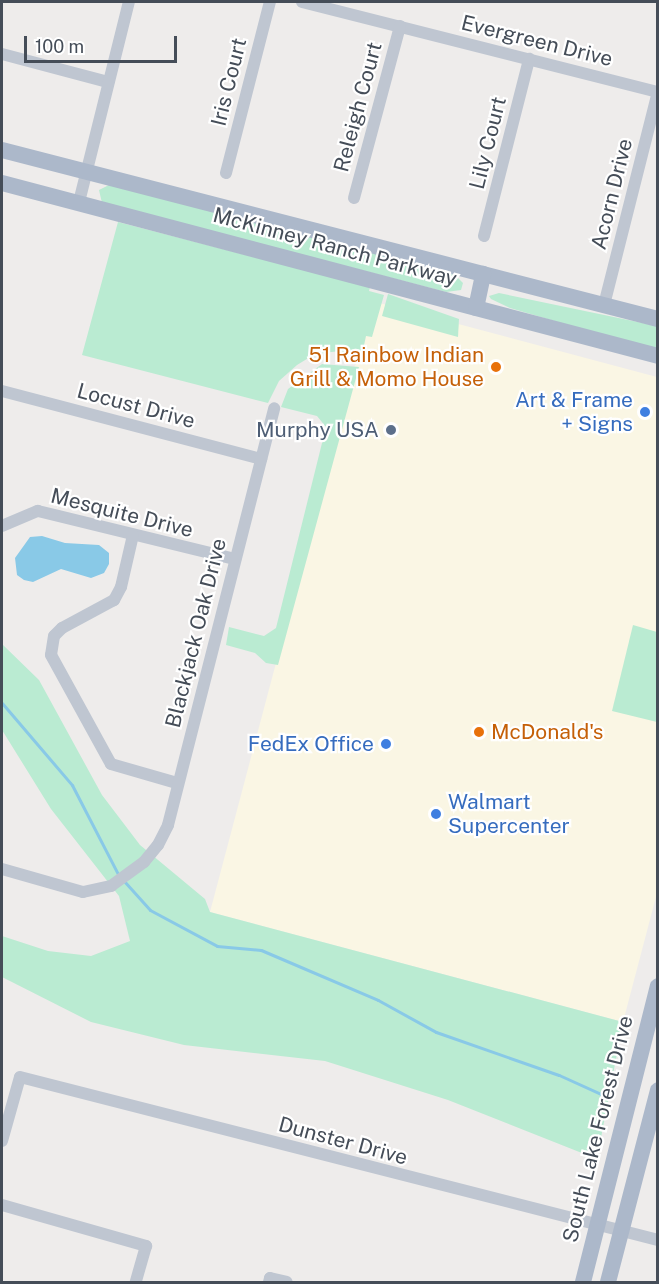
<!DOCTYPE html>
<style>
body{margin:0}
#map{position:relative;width:659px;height:1284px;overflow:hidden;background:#eeeceb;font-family:"Public Sans",sans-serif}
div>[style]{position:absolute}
.commercial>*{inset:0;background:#faf6e4}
.green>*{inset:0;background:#baebd2}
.water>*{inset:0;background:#89c9e7}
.stream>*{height:3px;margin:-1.5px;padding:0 1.5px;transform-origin:1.5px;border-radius:1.5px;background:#89c9e7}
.minor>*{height:12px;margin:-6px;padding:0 6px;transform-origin:6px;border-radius:6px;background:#bfc6d1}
.major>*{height:16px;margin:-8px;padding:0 8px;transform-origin:8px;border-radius:8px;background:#acb8ca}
.dots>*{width:16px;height:16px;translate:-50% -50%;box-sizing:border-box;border:3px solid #fff;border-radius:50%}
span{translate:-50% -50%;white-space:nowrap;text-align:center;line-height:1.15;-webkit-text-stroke:4.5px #fff;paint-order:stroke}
.street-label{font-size:21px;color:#454d58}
.food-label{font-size:21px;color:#c56008}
.right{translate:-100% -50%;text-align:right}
.left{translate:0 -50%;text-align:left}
.shop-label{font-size:21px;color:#366cbe}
.service-label{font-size:21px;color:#4e5e75}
.frame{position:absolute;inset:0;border:3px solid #454d58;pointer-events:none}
.scale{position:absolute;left:24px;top:36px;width:153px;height:27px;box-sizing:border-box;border:3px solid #454d58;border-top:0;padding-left:8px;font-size:18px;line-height:21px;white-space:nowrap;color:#454d58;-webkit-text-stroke:4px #fff;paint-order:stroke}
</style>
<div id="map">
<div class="commercial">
<div style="clip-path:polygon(372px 301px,657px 377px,657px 893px,623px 1022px,210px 912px)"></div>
</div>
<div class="green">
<div style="clip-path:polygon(111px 184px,455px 275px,463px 283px,461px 290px,446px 292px,102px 203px,99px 190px)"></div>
<div style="clip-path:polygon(118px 222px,370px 287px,369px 291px,384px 295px,372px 337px,366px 336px,362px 355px,340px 351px,315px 354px,297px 365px,279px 381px,268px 403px,82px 355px)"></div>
<div style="clip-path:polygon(499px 293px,657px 326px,657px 351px,510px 308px,491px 299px,489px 296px)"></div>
<div style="clip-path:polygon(388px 294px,459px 319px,458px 337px,382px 316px)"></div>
<div style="clip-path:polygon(322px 364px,359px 367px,278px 665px,266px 663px,255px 653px,226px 645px,229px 627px,264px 636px,276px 628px,326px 427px,317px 416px,281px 407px,288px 389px)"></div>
<div style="clip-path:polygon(633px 625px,657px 632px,657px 722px,612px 711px)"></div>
<div style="clip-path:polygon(2px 644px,39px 680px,102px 795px,140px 845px,205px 899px,210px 912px,623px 1022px,597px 1159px,448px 1100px,325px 1061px,184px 1045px,91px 1022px,2px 977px,2px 936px,48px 951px,91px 956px,130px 941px,119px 896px,51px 809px,2px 730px)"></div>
</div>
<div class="water">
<div style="clip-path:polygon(42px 536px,65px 543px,99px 545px,109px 553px,109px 564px,104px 573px,91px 578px,61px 569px,33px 582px,24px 580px,17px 575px,15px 558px,30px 537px)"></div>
</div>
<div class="stream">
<div style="left:2px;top:703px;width:108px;rotate:49.5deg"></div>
<div style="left:72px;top:785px;width:102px;rotate:62.7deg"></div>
<div style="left:124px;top:881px;width:39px;rotate:48deg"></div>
<div style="left:150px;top:910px;width:76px;rotate:28.2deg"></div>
<div style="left:217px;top:946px;width:44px;rotate:5.2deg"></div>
<div style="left:261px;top:950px;width:127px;rotate:23.1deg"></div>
<div style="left:378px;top:1000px;width:66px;rotate:28.9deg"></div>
<div style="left:436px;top:1032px;width:130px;rotate:19.3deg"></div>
<div style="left:559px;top:1075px;width:56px;rotate:24.3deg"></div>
</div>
<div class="minor">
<div style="left:302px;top:2px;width:367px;rotate:14.2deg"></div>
<div style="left:2px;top:54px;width:110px;rotate:14.8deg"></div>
<div style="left:226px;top:173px;width:177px;rotate:-75.6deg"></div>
<div style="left:354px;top:198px;width:178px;rotate:-75deg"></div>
<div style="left:79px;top:202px;width:206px;rotate:-76deg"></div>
<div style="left:484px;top:236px;width:183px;rotate:-75.7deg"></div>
<div style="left:604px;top:305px;width:220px;rotate:-75.8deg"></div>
<div style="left:2px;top:391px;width:268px;rotate:14.7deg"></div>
<div style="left:2px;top:526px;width:39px;rotate:-23deg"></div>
<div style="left:38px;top:511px;width:203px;rotate:13.7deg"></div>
<div style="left:133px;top:535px;width:53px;rotate:103deg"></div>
<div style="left:121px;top:587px;width:15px;rotate:118deg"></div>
<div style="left:114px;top:600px;width:59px;rotate:151.7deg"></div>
<div style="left:62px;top:628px;width:11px;rotate:135deg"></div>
<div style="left:54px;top:636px;width:19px;rotate:99deg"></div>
<div style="left:51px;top:655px;width:124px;rotate:61.2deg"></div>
<div style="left:111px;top:764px;width:69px;rotate:16.1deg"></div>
<div style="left:2px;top:869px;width:84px;rotate:15.9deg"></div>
<div style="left:83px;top:892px;width:29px;rotate:-12deg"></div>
<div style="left:111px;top:886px;width:41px;rotate:-36deg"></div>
<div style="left:144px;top:862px;width:22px;rotate:-51deg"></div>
<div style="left:158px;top:845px;width:22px;rotate:-63deg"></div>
<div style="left:168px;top:825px;width:430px;rotate:-75.7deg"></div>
<div style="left:2px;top:1141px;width:66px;rotate:-74.3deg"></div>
<div style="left:20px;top:1077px;width:658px;rotate:14.33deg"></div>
<div style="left:2px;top:1205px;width:150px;rotate:15.9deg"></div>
<div style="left:146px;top:1246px;width:37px;rotate:106deg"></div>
<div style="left:269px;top:1282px;width:4px;rotate:-76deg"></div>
<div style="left:270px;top:1278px;width:17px;rotate:13deg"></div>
</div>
<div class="major">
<div style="left:2px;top:150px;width:677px;rotate:14.45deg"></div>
<div style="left:2px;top:183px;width:678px;rotate:14.77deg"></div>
<div style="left:476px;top:308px;width:35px;rotate:-78deg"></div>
<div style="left:583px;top:1282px;width:305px;rotate:-75.8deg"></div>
<div style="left:608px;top:1282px;width:198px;rotate:-75.4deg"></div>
</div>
<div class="dots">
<div style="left:496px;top:367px;background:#e8710a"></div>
<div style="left:645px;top:412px;background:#3f7fe0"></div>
<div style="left:391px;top:430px;background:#5c6f8a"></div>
<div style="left:479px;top:732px;background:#e8710a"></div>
<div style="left:386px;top:744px;background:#3f7fe0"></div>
<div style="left:436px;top:814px;background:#3f7fe0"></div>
</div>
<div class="street-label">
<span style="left:537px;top:41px;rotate:14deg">Evergreen Drive</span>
<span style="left:229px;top:82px;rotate:-76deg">Iris Court</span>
<span style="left:358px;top:107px;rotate:-75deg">Releigh Court</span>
<span style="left:488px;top:143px;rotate:-76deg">Lily Court</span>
<span style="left:612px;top:194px;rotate:-76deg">Acorn Drive</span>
<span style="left:335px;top:247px;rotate:15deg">McKinney Ranch Parkway</span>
<span style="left:136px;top:406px;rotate:15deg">Locust Drive</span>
<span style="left:122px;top:513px;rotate:14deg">Mesquite Drive</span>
<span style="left:196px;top:633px;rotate:-76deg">Blackjack Oak Drive</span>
<span style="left:598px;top:1129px;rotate:-76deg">South Lake Forest Drive</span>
<span style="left:343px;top:1141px;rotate:15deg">Dunster Drive</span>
</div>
<div class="food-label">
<span class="right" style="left:484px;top:367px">51 Rainbow Indian<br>Grill &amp; Momo House</span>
<span class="left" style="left:491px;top:732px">McDonald's</span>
</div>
<div class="shop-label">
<span class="right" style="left:633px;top:412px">Art &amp; Frame<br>+ Signs</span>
<span class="right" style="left:374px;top:744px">FedEx Office</span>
<span class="left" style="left:448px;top:814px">Walmart<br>Supercenter</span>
</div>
<div class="service-label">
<span class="right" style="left:379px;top:430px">Murphy USA</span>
</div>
<div class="frame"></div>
<div class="scale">100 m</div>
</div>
